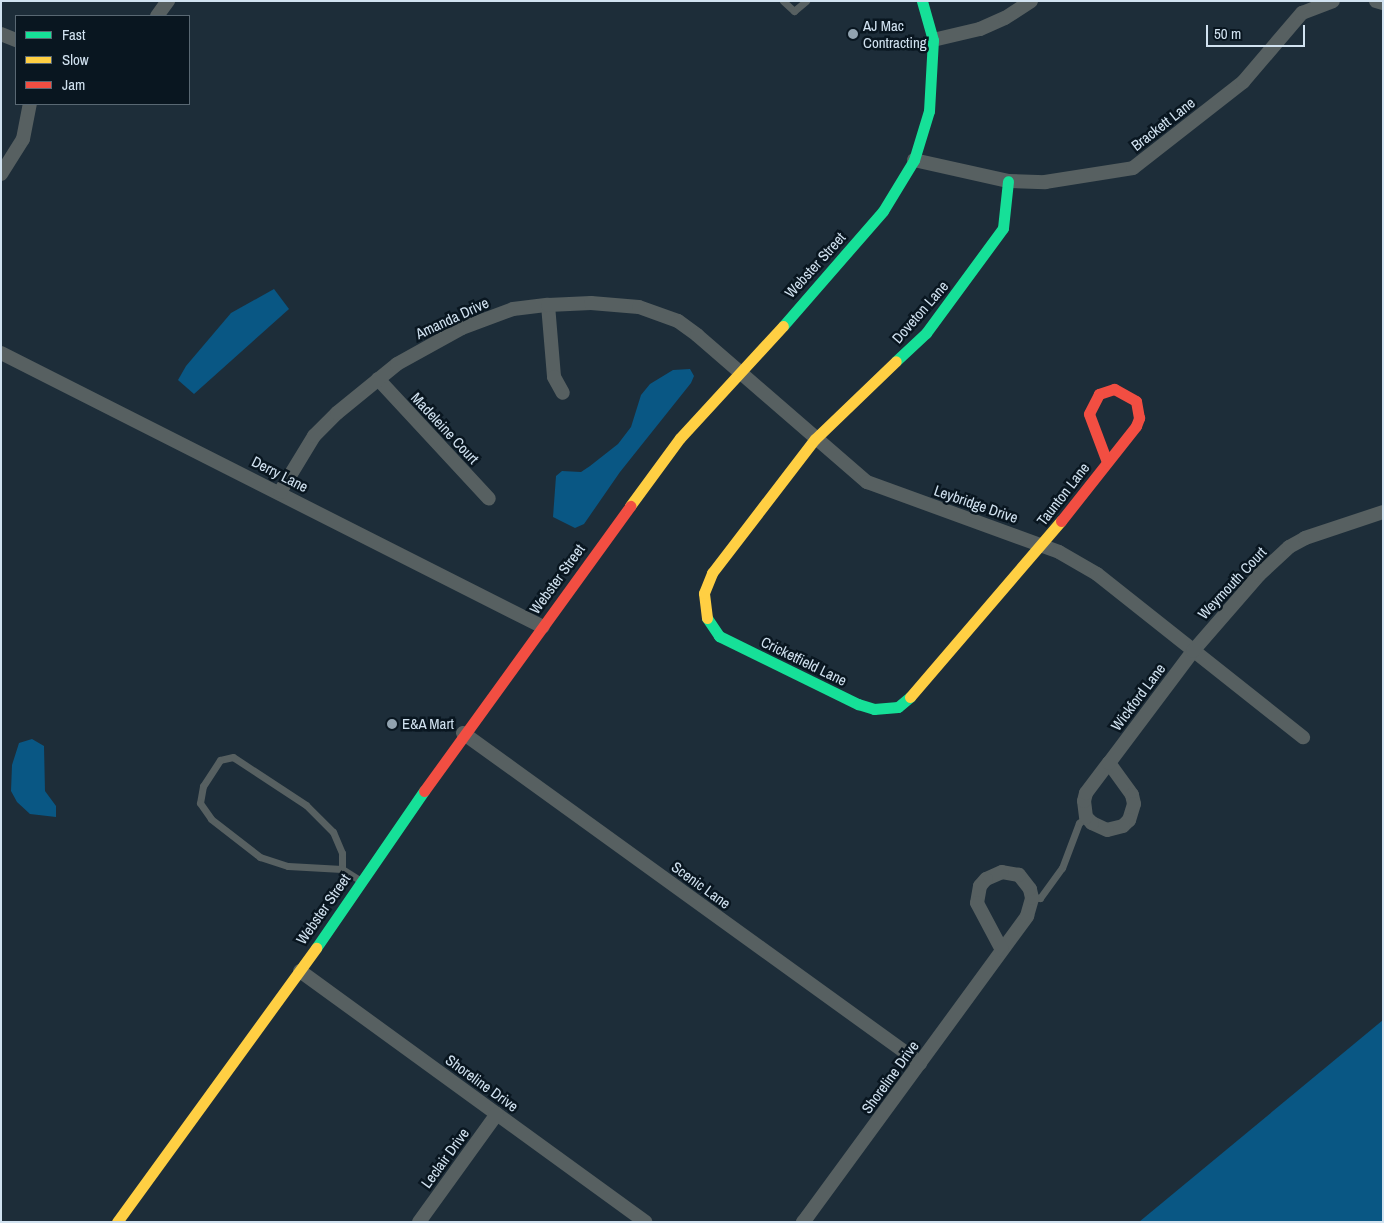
<!DOCTYPE html>
<style>
body{margin:0}
#map{position:relative;width:1384px;height:1223px;overflow:hidden;background:#1d2d39;font-family:"Archivo Narrow",sans-serif}
div>[style]{position:absolute}
.water>*{inset:0;background:#095784}
.lane>*{height:7px;margin:-3.5px;padding:0 3.5px;transform-origin:3.5px;border-radius:3.5px;background:#576061}
.street>*{height:14px;margin:-7px;padding:0 7px;transform-origin:7px;border-radius:7px;background:#576061}
.fast>*{height:11px;margin:-5.5px;padding:0 5.5px;transform-origin:5.5px;border-radius:5.5px;background:#16e098}
.slow>*{height:11px;margin:-5.5px;padding:0 5.5px;transform-origin:5.5px;border-radius:5.5px;background:#ffcf43}
.jam>*{height:11px;margin:-5.5px;padding:0 5.5px;transform-origin:5.5px;border-radius:5.5px;background:#f24e42}
.dots>*{width:14px;height:14px;translate:-50% -50%;box-sizing:border-box;border:2px solid #091620;border-radius:50%}
span{translate:-50% -50%;white-space:nowrap;text-align:center;line-height:1.15;-webkit-text-stroke:5px #091620;paint-order:stroke}
.poi-label{font-size:15px;color:#d1e2f0}
.left{translate:0 -50%;text-align:left}
.street-label{font-size:15px;color:#d1e2f0}
.frame{position:absolute;inset:0;border:2px solid #d1e2f0;pointer-events:none}
.legend{position:absolute;left:15px;top:15px;width:175px;height:90px;box-sizing:border-box;background:#091620;border:1px solid #596873;margin:0;padding:6px 9px;list-style:none;font-size:15px;color:#d1e2f0}
.legend li{display:flex;align-items:center;gap:10px;height:25px}
.legend b{width:25px;border:1px solid #596873}
.scale{position:absolute;left:1206px;top:25px;width:99px;height:22px;box-sizing:border-box;border:2px solid #d1e2f0;border-top:0;padding-left:6px;font-size:15px;line-height:18px;white-space:nowrap;color:#d1e2f0;-webkit-text-stroke:4px #091620;paint-order:stroke}
</style>
<div id="map">
<div class="water">
<div style="clip-path:polygon(274px 289px,289px 309px,194px 394px,178px 380px,186px 366px,231px 313px)"></div>
<div style="clip-path:polygon(690px 369px,694px 376px,691px 383px,620px 472px,584px 524px,575px 528px,553px 517px,556px 476px,562px 471px,581px 472px,590px 466px,618px 444px,631px 427px,641px 395px,650px 384px,673px 370px)"></div>
<div style="clip-path:polygon(32px 739px,44px 746px,45px 791px,56px 806px,56px 817px,30px 814px,17px 802px,11px 791px,12px 765px,19px 743px)"></div>
<div style="clip-path:polygon(1383px 1020px,1383px 1222px,1139px 1222px)"></div>
</div>
<div class="lane">
<div style="left:783px;top:1px;width:15px;rotate:42deg"></div>
<div style="left:794px;top:11px;width:16px;rotate:-40deg"></div>
<div style="left:342px;top:869px;width:16px;rotate:-90deg"></div>
<div style="left:342px;top:853px;width:23px;rotate:-113deg"></div>
<div style="left:333px;top:832px;width:38px;rotate:-135deg"></div>
<div style="left:306px;top:805px;width:87px;rotate:-146.7deg"></div>
<div style="left:233px;top:757px;width:13px;rotate:167deg"></div>
<div style="left:220px;top:760px;width:31px;rotate:123deg"></div>
<div style="left:203px;top:786px;width:17px;rotate:100deg"></div>
<div style="left:200px;top:803px;width:19px;rotate:55deg"></div>
<div style="left:211px;top:819px;width:62px;rotate:37.8deg"></div>
<div style="left:260px;top:857px;width:29px;rotate:18deg"></div>
<div style="left:288px;top:866px;width:54px;rotate:3.2deg"></div>
<div style="left:342px;top:869px;width:22px;rotate:32deg"></div>
<div style="left:1032px;top:898px;width:8px"></div>
<div style="left:1040px;top:898px;width:37px;rotate:-54deg"></div>
<div style="left:1062px;top:868px;width:48px;rotate:-69.3deg"></div>
<div style="left:1079px;top:823px;width:9px;rotate:-41deg"></div>
</div>
<div class="street">
<div style="left:1376px;top:1px;width:7px;rotate:16deg"></div>
<div style="left:157px;top:16px;width:19px;rotate:-54deg"></div>
<div style="left:1px;top:34px;width:16px;rotate:22deg"></div>
<div style="left:933px;top:40px;width:48px;rotate:-13.2deg"></div>
<div style="left:980px;top:29px;width:27px;rotate:-24deg"></div>
<div style="left:1005px;top:18px;width:31px;rotate:-33deg"></div>
<div style="left:914px;top:160px;width:96px;rotate:12.6deg"></div>
<div style="left:1008px;top:181px;width:37px;rotate:2deg"></div>
<div style="left:1045px;top:182px;width:89px;rotate:-9deg"></div>
<div style="left:1133px;top:168px;width:140px;rotate:-38deg"></div>
<div style="left:1243px;top:82px;width:91px;rotate:-49.5deg"></div>
<div style="left:1302px;top:13px;width:33px;rotate:-21deg"></div>
<div style="left:1px;top:174px;width:41px;rotate:-57.8deg"></div>
<div style="left:23px;top:139px;width:36px;rotate:-79deg"></div>
<div style="left:548px;top:305px;width:72px;rotate:85.2deg"></div>
<div style="left:554px;top:377px;width:18px;rotate:61deg"></div>
<div style="left:1px;top:353px;width:607px;rotate:26.82deg"></div>
<div style="left:378px;top:379px;width:163px;rotate:47.2deg"></div>
<div style="left:280px;top:492px;width:66px;rotate:-58.7deg"></div>
<div style="left:314px;top:436px;width:33px;rotate:-45deg"></div>
<div style="left:337px;top:413px;width:77px;rotate:-39.2deg"></div>
<div style="left:397px;top:364px;width:74px;rotate:-29deg"></div>
<div style="left:462px;top:328px;width:54px;rotate:-20.4deg"></div>
<div style="left:513px;top:309px;width:35px;rotate:-7deg"></div>
<div style="left:548px;top:305px;width:43px;rotate:-2.7deg"></div>
<div style="left:591px;top:303px;width:48px;rotate:4.8deg"></div>
<div style="left:639px;top:307px;width:41px;rotate:19.7deg"></div>
<div style="left:678px;top:321px;width:24px;rotate:36deg"></div>
<div style="left:697px;top:335px;width:225px;rotate:40.9deg"></div>
<div style="left:867px;top:482px;width:204px;rotate:20deg"></div>
<div style="left:1059px;top:552px;width:44px;rotate:30.1deg"></div>
<div style="left:1097px;top:574px;width:263px;rotate:38.4deg"></div>
<div style="left:463px;top:733px;width:564px;rotate:35.83deg"></div>
<div style="left:1109px;top:763px;width:39px;rotate:54deg"></div>
<div style="left:1132px;top:795px;width:9px;rotate:77deg"></div>
<div style="left:1134px;top:804px;width:17px;rotate:107deg"></div>
<div style="left:1129px;top:820px;width:8px;rotate:135deg"></div>
<div style="left:1123px;top:826px;width:16px;rotate:166deg"></div>
<div style="left:1107px;top:830px;width:17px;rotate:-155deg"></div>
<div style="left:1092px;top:823px;width:8px;rotate:-135deg"></div>
<div style="left:1086px;top:817px;width:16px;rotate:-97deg"></div>
<div style="left:1084px;top:801px;width:8px;rotate:-76deg"></div>
<div style="left:1086px;top:793px;width:38px;rotate:-53deg"></div>
<div style="left:1109px;top:763px;width:140px;rotate:-53.1deg"></div>
<div style="left:1193px;top:651px;width:101px;rotate:-49deg"></div>
<div style="left:1259px;top:575px;width:41px;rotate:-43deg"></div>
<div style="left:1289px;top:547px;width:18px;rotate:-29deg"></div>
<div style="left:1305px;top:538px;width:82px;rotate:-18.4deg"></div>
<div style="left:300px;top:971px;width:427px;rotate:36deg"></div>
<div style="left:419px;top:1222px;width:133px;rotate:-54.2deg"></div>
<div style="left:803px;top:1222px;width:6px;rotate:-51deg"></div>
<div style="left:807px;top:1217px;width:373px;rotate:-53.8deg"></div>
<div style="left:1027px;top:916px;width:19px;rotate:-74deg"></div>
<div style="left:1032px;top:898px;width:9px;rotate:-103deg"></div>
<div style="left:1030px;top:889px;width:18px;rotate:-128deg"></div>
<div style="left:1019px;top:875px;width:17px;rotate:-170deg"></div>
<div style="left:1002px;top:872px;width:17px;rotate:156deg"></div>
<div style="left:986px;top:879px;width:9px;rotate:131deg"></div>
<div style="left:980px;top:886px;width:17px;rotate:100deg"></div>
<div style="left:977px;top:903px;width:53px;rotate:62deg"></div>
</div>
<div class="fast">
<div style="left:783px;top:326px;width:152px;rotate:-49deg"></div>
<div style="left:883px;top:211px;width:60px;rotate:-58.7deg"></div>
<div style="left:914px;top:160px;width:51px;rotate:-73deg"></div>
<div style="left:929px;top:111px;width:71px;rotate:-86.8deg"></div>
<div style="left:933px;top:40px;width:41px;rotate:-105.8deg"></div>
<div style="left:896px;top:361px;width:41px;rotate:-43deg"></div>
<div style="left:926px;top:333px;width:130px;rotate:-53.7deg"></div>
<div style="left:1003px;top:228px;width:47px;rotate:-83.9deg"></div>
<div style="left:707px;top:618px;width:22px;rotate:56deg"></div>
<div style="left:719px;top:636px;width:155px;rotate:26.1deg"></div>
<div style="left:858px;top:704px;width:17px;rotate:17deg"></div>
<div style="left:874px;top:709px;width:24px;rotate:-5deg"></div>
<div style="left:898px;top:707px;width:16px;rotate:-40deg"></div>
<div style="left:316px;top:948px;width:191px;rotate:-55.5deg"></div>
</div>
<div class="slow">
<div style="left:630px;top:506px;width:84px;rotate:-53.7deg"></div>
<div style="left:680px;top:438px;width:152px;rotate:-47.4deg"></div>
<div style="left:707px;top:618px;width:25px;rotate:-97deg"></div>
<div style="left:704px;top:593px;width:22px;rotate:-68deg"></div>
<div style="left:712px;top:573px;width:169px;rotate:-52.5deg"></div>
<div style="left:815px;top:439px;width:112px;rotate:-43.9deg"></div>
<div style="left:910px;top:697px;width:232px;rotate:-49.4deg"></div>
<div style="left:117px;top:1222px;width:339px;rotate:-54deg"></div>
</div>
<div class="jam">
<div style="left:1061px;top:521px;width:121px;rotate:-51.7deg"></div>
<div style="left:1136px;top:426px;width:9px;rotate:-69deg"></div>
<div style="left:1139px;top:418px;width:17px;rotate:-100deg"></div>
<div style="left:1136px;top:401px;width:25px;rotate:-151deg"></div>
<div style="left:1114px;top:389px;width:16px;rotate:162deg"></div>
<div style="left:1099px;top:394px;width:22px;rotate:117deg"></div>
<div style="left:1089px;top:414px;width:51px;rotate:69.4deg"></div>
<div style="left:424px;top:791px;width:352px;rotate:-54.1deg"></div>
</div>
<div class="dots">
<div style="left:853px;top:34px;background:#92a3b0"></div>
<div style="left:392px;top:724px;background:#92a3b0"></div>
</div>
<div class="poi-label">
<span class="left" style="left:863px;top:34px">AJ Mac<br>Contracting</span>
<span class="left" style="left:402px;top:724px">E&amp;A Mart</span>
</div>
<div class="street-label">
<span style="left:1163px;top:124px;rotate:-38deg">Brackett Lane</span>
<span style="left:815px;top:265px;rotate:-48deg">Webster Street</span>
<span style="left:920px;top:312px;rotate:-49deg">Doveton Lane</span>
<span style="left:452px;top:318px;rotate:-25deg">Amanda Drive</span>
<span style="left:445px;top:428px;rotate:47deg">Madeleine Court</span>
<span style="left:280px;top:474px;rotate:27deg">Derry Lane</span>
<span style="left:1063px;top:494px;rotate:-52deg">Taunton Lane</span>
<span style="left:976px;top:504px;rotate:19deg">Leybridge Drive</span>
<span style="left:557px;top:579px;rotate:-54deg">Webster Street</span>
<span style="left:1232px;top:583px;rotate:-47deg">Weymouth Court</span>
<span style="left:804px;top:661px;rotate:26deg">Cricketfield Lane</span>
<span style="left:1138px;top:697px;rotate:-53deg">Wickford Lane</span>
<span style="left:701px;top:885px;rotate:36deg">Scenic Lane</span>
<span style="left:323px;top:909px;rotate:-55deg">Webster Street</span>
<span style="left:890px;top:1077px;rotate:-54deg">Shoreline Drive</span>
<span style="left:482px;top:1083px;rotate:36deg">Shoreline Drive</span>
<span style="left:445px;top:1158px;rotate:-54deg">Leclair Drive</span>
</div>
<div class="frame"></div>
<ul class="legend">
<li><b style="height:6px;background:#16e098"></b>Fast</li>
<li><b style="height:6px;background:#ffcf43"></b>Slow</li>
<li><b style="height:6px;background:#f24e42"></b>Jam</li>
</ul>
<div class="scale">50 m</div>
</div>
